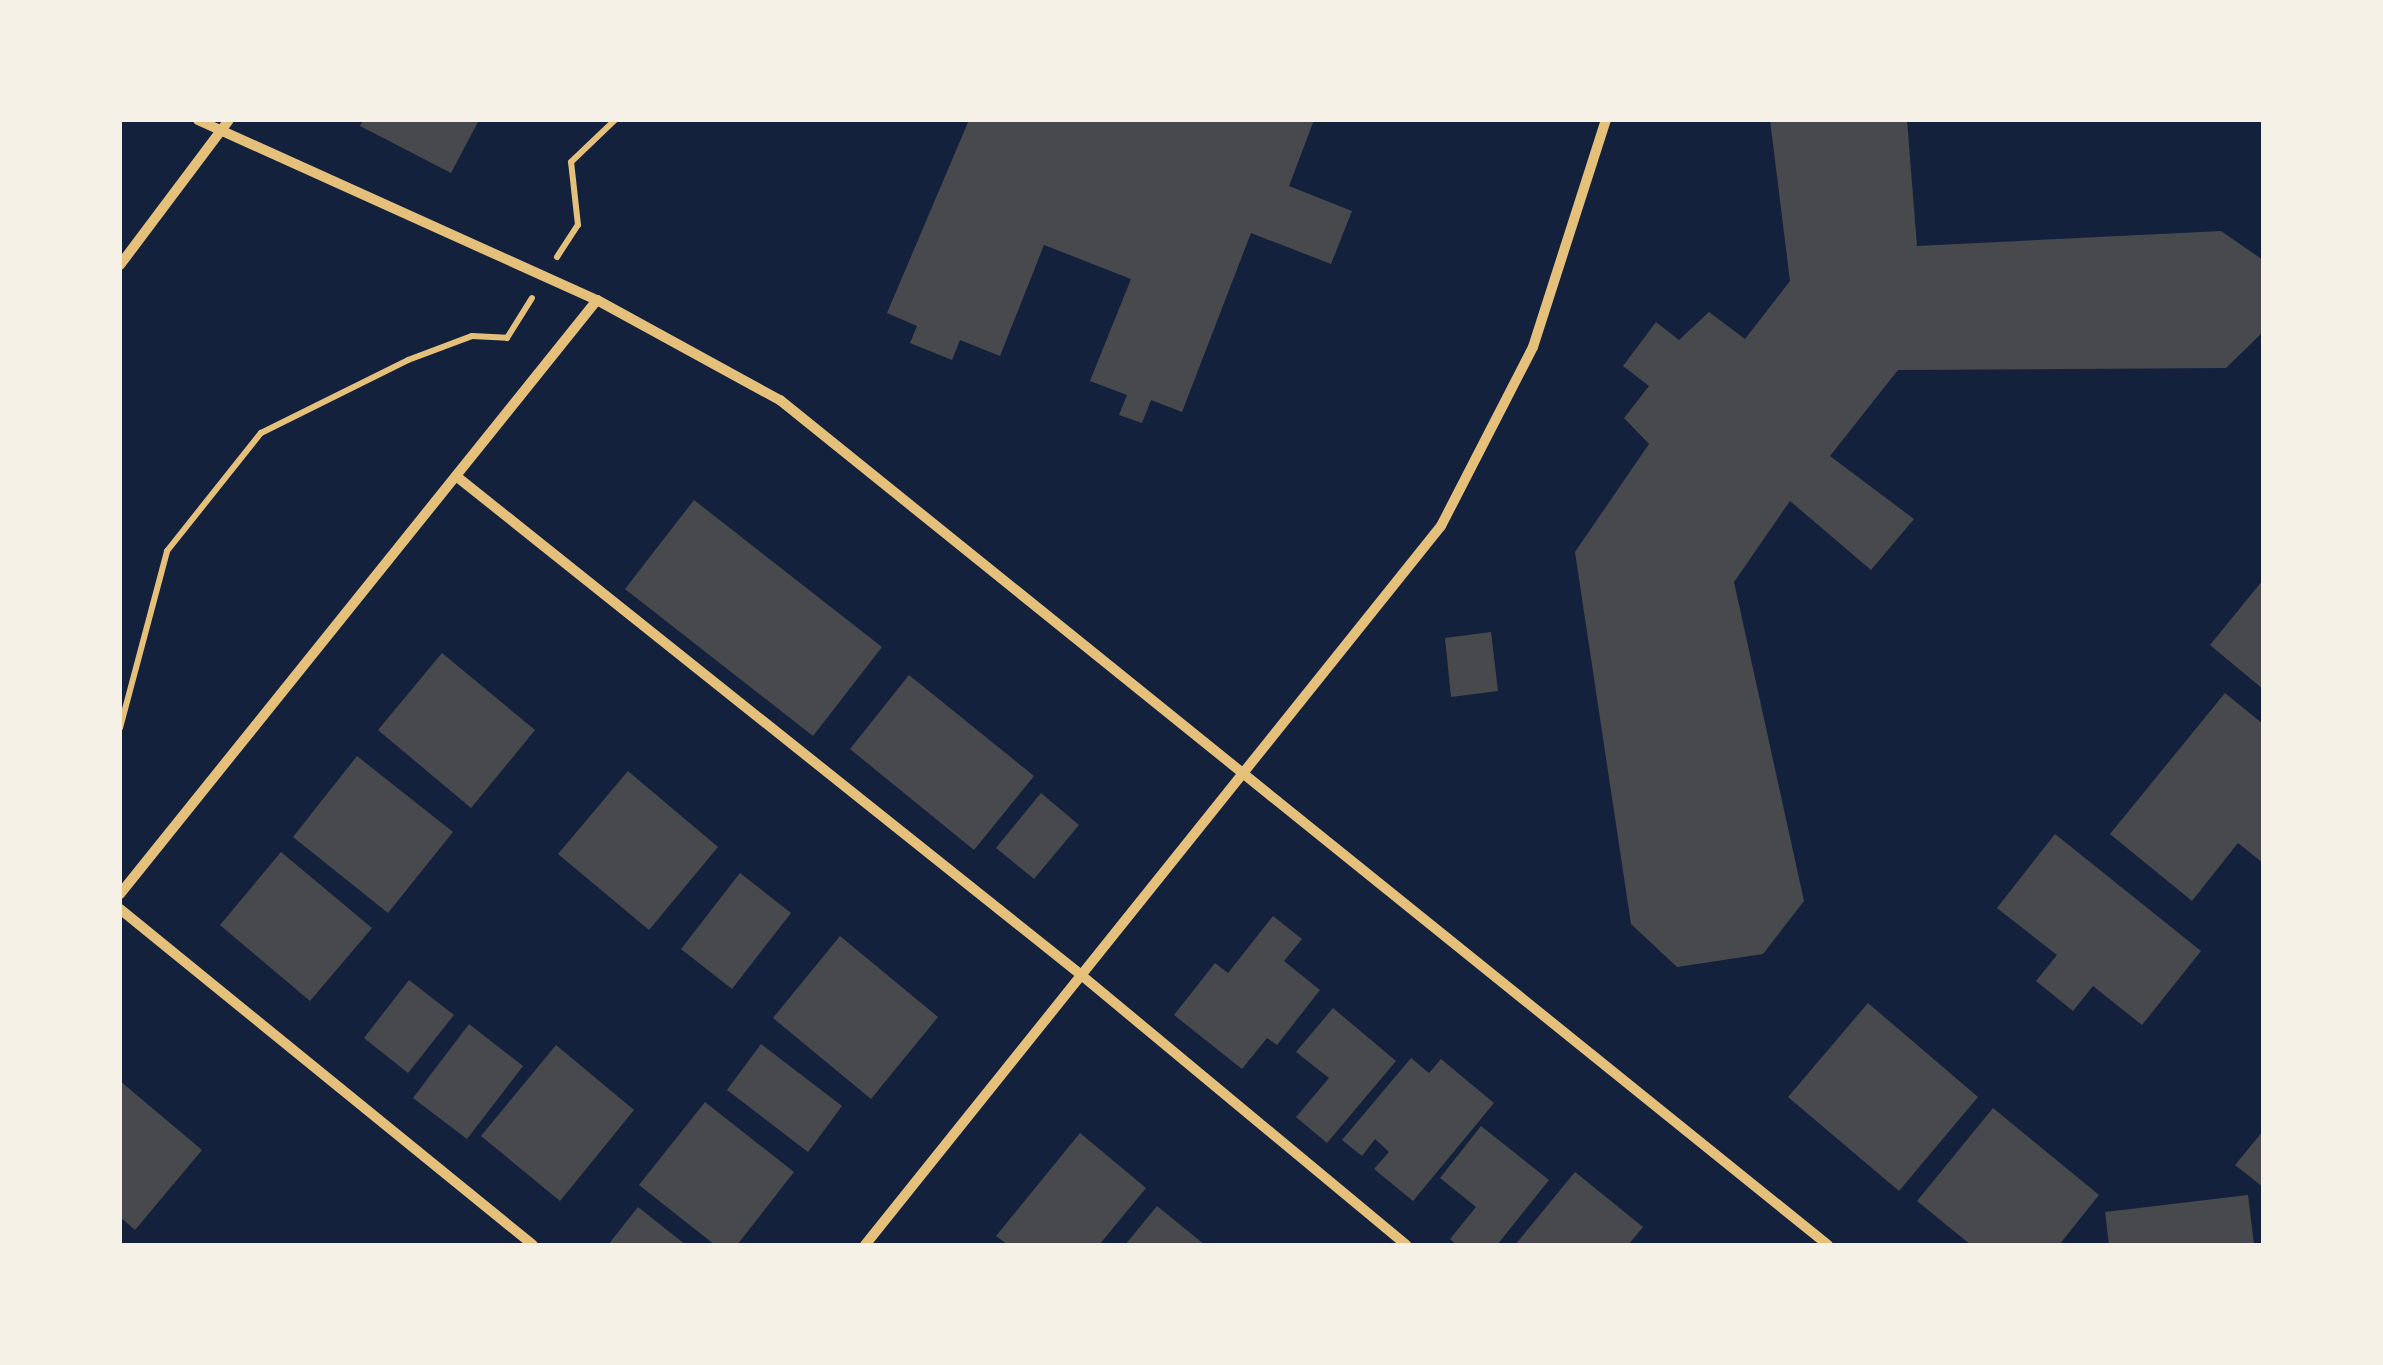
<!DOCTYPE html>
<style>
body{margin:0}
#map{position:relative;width:2383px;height:1365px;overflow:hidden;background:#14213d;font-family:"Libre Baskerville",serif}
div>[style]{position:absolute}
.building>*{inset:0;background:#48494c}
.path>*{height:6px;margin:-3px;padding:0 3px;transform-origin:3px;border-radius:3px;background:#e5c07b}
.minor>*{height:10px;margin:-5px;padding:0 5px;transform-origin:5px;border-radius:5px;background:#e5c07b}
span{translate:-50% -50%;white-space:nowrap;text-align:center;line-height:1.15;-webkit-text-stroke:10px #f6f1e7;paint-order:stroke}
.frame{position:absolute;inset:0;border:122px solid #f6f1e7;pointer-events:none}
</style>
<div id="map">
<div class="building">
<div style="clip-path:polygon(363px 120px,479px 120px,451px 173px,360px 126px)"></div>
<div style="clip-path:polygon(969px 120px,1314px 120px,1289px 186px,1352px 211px,1331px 264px,1251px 233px,1182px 412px,1151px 400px,1142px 423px,1119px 415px,1127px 395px,1090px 381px,1131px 279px,1044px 245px,1000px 356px,960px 340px,952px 360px,910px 343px,917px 326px,887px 313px)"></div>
<div style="clip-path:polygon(1770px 120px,1907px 120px,1917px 246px,2221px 231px,2263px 260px,2263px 332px,2226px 368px,1898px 370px,1830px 456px,1914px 519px,1871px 570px,1790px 501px,1734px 582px,1804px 901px,1763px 954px,1677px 967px,1631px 924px,1575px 552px,1649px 444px,1624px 418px,1649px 386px,1623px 366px,1656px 322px,1679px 340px,1709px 312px,1745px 339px,1790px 281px)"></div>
<div style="clip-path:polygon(694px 500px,882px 647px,813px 736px,625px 589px)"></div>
<div style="clip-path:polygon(2263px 580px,2263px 689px,2210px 645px)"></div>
<div style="clip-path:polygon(1491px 632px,1498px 691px,1451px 697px,1445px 638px)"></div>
<div style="clip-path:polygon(442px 653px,535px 730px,471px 808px,378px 730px)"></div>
<div style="clip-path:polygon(909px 675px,1034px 776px,974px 850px,850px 749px)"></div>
<div style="clip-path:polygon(2225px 693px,2263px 724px,2263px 863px,2238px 843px,2192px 901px,2110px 834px)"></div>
<div style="clip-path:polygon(357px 756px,453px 832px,388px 913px,293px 837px)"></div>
<div style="clip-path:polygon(628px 771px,718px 847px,649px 930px,558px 854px)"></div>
<div style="clip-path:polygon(1041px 793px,1079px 825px,1034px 879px,996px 848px)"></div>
<div style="clip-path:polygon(2055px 834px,2201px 951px,2142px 1025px,2093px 986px,2073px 1011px,2036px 981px,2057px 955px,1997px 908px)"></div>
<div style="clip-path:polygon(281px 852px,372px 928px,310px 1001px,220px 925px)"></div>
<div style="clip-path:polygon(740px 873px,791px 913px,732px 989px,681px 949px)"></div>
<div style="clip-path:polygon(1273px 916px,1302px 939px,1284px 961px,1320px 990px,1277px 1045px,1267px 1038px,1242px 1069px,1174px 1015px,1215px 963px,1228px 973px)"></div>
<div style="clip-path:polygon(840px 936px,938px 1017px,871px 1099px,773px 1018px)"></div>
<div style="clip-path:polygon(409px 980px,454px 1015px,408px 1073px,364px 1038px)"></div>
<div style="clip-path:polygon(1868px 1003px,1978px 1097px,1899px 1191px,1788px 1097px)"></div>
<div style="clip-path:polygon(1333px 1008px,1396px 1061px,1327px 1143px,1296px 1117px,1329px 1078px,1296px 1052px)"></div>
<div style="clip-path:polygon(469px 1024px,523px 1066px,467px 1139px,413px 1098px)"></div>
<div style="clip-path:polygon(761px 1044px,842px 1106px,808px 1152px,727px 1090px)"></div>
<div style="clip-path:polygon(556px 1045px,634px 1110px,560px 1201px,481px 1136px)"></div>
<div style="clip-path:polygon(1411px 1058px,1429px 1073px,1441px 1059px,1494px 1103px,1413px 1201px,1374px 1169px,1389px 1152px,1375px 1139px,1362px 1156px,1342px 1140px)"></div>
<div style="clip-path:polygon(120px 1081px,202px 1150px,135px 1230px,120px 1217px)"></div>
<div style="clip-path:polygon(705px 1102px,794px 1172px,737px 1245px,715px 1245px,639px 1185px)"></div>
<div style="clip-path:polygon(1993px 1108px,2099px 1195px,2059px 1245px,1971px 1245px,1917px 1201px)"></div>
<div style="clip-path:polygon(1481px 1126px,1549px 1180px,1497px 1245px,1457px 1245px,1450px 1239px,1476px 1207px,1440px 1178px)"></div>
<div style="clip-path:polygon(2263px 1131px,2263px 1187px,2235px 1165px)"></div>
<div style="clip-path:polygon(1080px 1133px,1146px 1188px,1099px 1245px,1008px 1245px,996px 1236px)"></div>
<div style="clip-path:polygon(1575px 1172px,1643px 1227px,1628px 1245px,1515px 1245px)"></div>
<div style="clip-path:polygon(2248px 1195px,2254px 1245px,2109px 1245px,2105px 1212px)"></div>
<div style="clip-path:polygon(1157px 1206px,1205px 1245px,1125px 1245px)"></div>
<div style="clip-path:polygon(638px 1207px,686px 1245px,608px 1245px)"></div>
</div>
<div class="path">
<div style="left:557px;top:257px;width:38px;rotate:-57deg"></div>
<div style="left:578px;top:225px;width:63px;rotate:-96.3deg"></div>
<div style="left:571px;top:162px;width:61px;rotate:-43.7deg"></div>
<div style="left:120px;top:728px;width:183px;rotate:-75.1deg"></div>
<div style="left:167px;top:551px;width:151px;rotate:-51.5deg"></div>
<div style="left:261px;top:433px;width:164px;rotate:-26.4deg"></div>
<div style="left:408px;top:360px;width:68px;rotate:-20.6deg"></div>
<div style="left:472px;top:336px;width:35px;rotate:3deg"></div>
<div style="left:507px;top:338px;width:47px;rotate:-58deg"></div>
</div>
<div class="minor">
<div style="left:198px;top:120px;width:438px;rotate:24.3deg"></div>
<div style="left:597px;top:300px;width:209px;rotate:28.7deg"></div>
<div style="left:780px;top:400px;width:1346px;rotate:38.88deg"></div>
<div style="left:120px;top:265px;width:181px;rotate:-53.1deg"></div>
<div style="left:456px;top:476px;width:798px;rotate:38.59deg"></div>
<div style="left:1080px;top:974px;width:424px;rotate:39.7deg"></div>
<div style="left:120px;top:894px;width:762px;rotate:-51.23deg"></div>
<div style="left:120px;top:909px;width:532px;rotate:39.13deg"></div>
<div style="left:865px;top:1245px;width:921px;rotate:-51.3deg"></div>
<div style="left:1441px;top:526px;width:201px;rotate:-62.8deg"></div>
<div style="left:1533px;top:347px;width:238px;rotate:-72.2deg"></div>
</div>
<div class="frame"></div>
</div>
